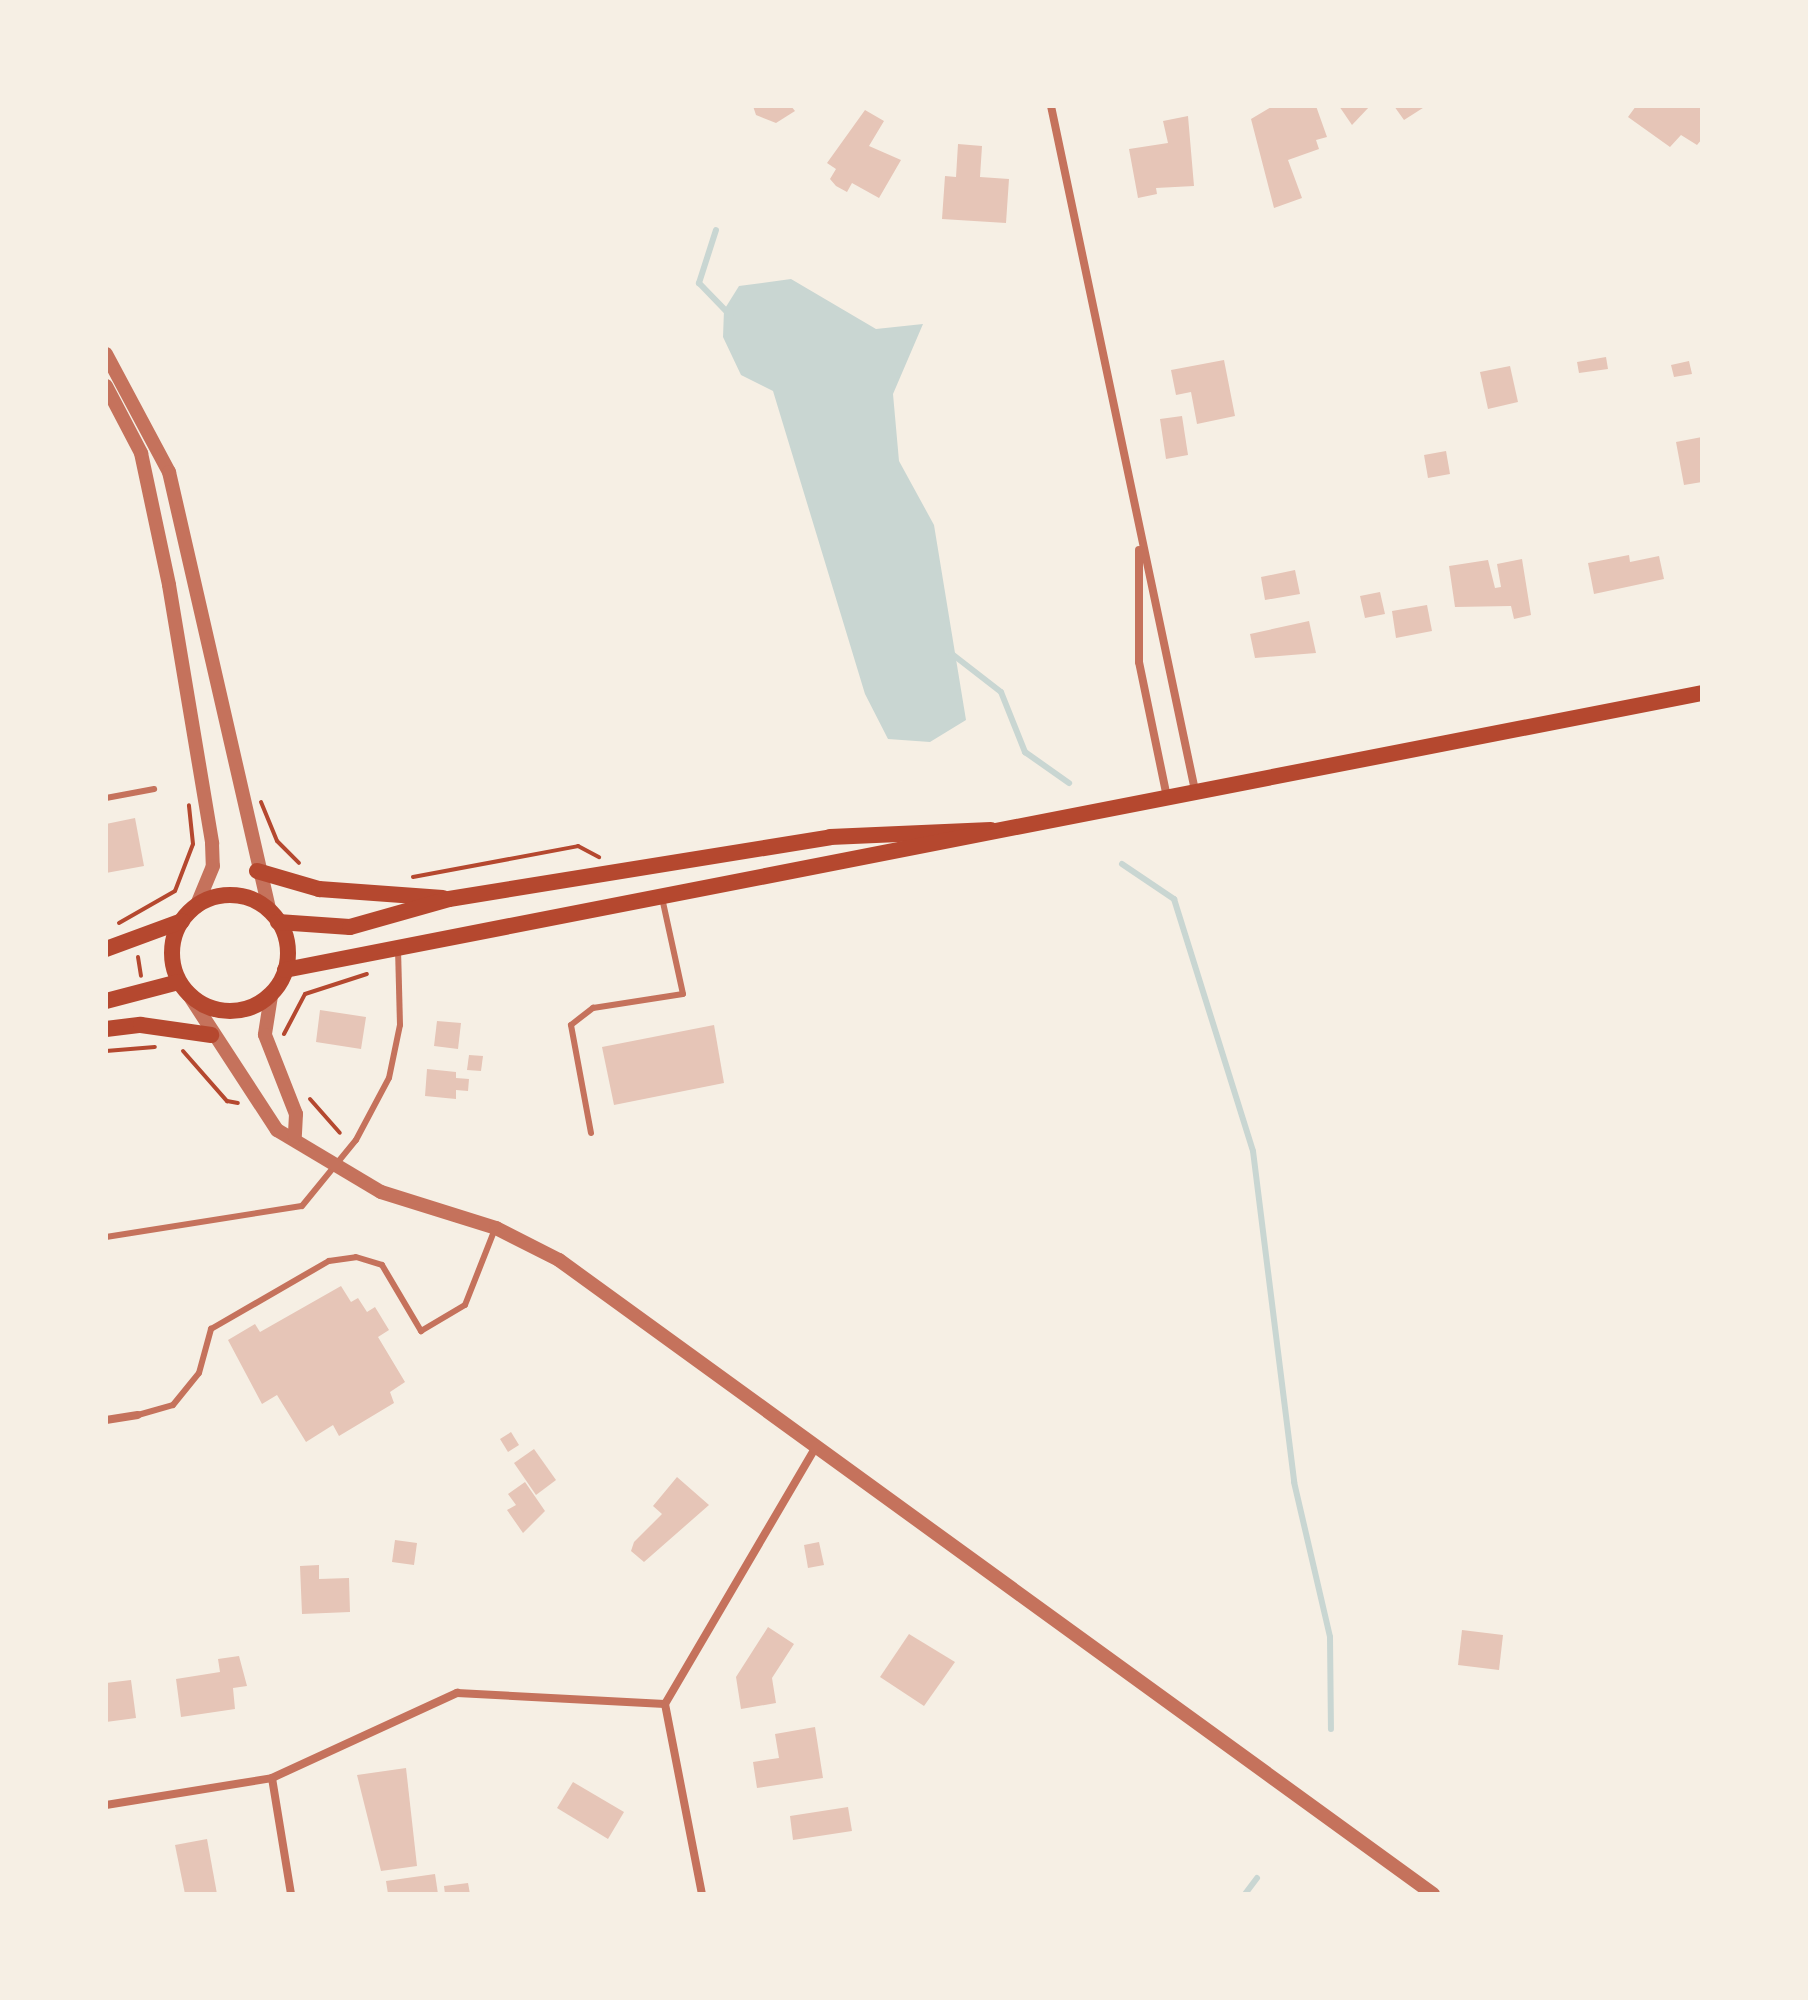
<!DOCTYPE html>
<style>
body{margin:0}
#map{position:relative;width:1808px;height:2000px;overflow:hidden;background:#f6efe4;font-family:Commissioner,sans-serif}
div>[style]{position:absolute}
.water>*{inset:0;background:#c9d6d2}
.stream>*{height:6px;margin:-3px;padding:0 3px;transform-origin:3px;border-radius:3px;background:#c9d6d2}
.building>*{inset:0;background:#e6c5b7}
.path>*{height:4px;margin:-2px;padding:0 2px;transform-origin:2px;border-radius:2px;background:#b5482f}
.service>*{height:6px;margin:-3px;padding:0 3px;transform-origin:3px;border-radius:3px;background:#c5725c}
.minor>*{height:8px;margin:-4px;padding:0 4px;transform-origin:4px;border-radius:4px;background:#c5725c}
.tertiary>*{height:14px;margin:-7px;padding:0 7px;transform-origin:7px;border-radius:7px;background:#c5725c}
.secondary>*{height:16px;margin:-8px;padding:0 8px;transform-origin:8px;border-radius:8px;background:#b5482f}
.secondary>.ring{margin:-8px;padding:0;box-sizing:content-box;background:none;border:16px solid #b5482f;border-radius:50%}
span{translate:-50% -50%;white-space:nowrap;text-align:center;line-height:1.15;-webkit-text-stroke:8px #f6efe4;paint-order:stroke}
.frame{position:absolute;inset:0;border:108px solid #f6efe4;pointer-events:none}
</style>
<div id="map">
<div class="water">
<div style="clip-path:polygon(791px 279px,876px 329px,923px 324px,893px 394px,899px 461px,934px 525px,966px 720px,930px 742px,888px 739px,865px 694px,773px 391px,741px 375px,723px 337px,724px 310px,739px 286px)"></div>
</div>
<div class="stream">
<div style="left:716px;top:230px;width:56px;rotate:107.8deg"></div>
<div style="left:699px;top:283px;width:45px;rotate:45.9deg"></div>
<div style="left:952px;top:654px;width:62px;rotate:37.8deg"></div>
<div style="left:1001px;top:692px;width:65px;rotate:68.2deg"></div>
<div style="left:1025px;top:752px;width:54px;rotate:35.2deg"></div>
<div style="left:1122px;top:864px;width:63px;rotate:33.9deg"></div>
<div style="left:1174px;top:899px;width:264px;rotate:72.6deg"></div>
<div style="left:1253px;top:1151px;width:334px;rotate:82.9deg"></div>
<div style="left:1294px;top:1482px;width:159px;rotate:76.9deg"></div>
<div style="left:1330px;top:1637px;width:92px;rotate:89.4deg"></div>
<div style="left:1245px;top:1894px;width:20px;rotate:-53deg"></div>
</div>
<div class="building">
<div style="clip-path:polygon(753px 106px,791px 106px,795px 111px,776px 123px,756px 115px)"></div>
<div style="clip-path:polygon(1273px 106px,1316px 106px,1327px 137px,1316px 140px,1319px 149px,1288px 160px,1302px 198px,1274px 208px,1251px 119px)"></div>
<div style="clip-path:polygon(1339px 106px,1370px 106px,1352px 125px)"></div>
<div style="clip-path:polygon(1394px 106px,1426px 106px,1404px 120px)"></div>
<div style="clip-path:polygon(1636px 106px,1702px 106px,1702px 139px,1697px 145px,1681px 135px,1670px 147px,1628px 117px)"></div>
<div style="clip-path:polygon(865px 110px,884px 121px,869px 146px,901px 160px,879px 198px,852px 183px,847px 192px,836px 186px,830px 179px,836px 169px,827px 163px)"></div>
<div style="clip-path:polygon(1188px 116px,1194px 186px,1156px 188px,1157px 194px,1138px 198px,1129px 149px,1168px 143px,1163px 121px)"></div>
<div style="clip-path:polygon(958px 144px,982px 146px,980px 177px,1009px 179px,1006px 223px,942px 219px,945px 176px,956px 177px)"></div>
<div style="clip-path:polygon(1606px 357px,1608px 369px,1579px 373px,1577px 362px)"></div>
<div style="clip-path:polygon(1224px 360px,1235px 416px,1197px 424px,1191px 392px,1176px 395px,1171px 370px)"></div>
<div style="clip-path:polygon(1689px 361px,1692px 374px,1674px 377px,1671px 365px)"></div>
<div style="clip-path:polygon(1510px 366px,1518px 402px,1488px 409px,1480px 372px)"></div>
<div style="clip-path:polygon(1182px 416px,1188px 455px,1166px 459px,1160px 419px)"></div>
<div style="clip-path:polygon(1702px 437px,1702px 482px,1684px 485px,1676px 442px)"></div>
<div style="clip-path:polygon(1446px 451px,1450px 474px,1428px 478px,1424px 455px)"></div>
<div style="clip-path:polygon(1629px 555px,1630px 562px,1659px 556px,1664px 579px,1594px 594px,1588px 563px)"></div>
<div style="clip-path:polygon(1522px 559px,1531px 615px,1514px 619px,1511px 606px,1455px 607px,1449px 566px,1488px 560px,1495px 588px,1501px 587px,1497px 564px)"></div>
<div style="clip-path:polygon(1295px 570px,1300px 594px,1265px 600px,1261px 577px)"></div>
<div style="clip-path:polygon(1380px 592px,1385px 614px,1365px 618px,1360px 596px)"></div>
<div style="clip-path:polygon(1427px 605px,1432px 631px,1396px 638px,1392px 611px)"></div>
<div style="clip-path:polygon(1309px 621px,1316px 653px,1255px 658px,1250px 634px)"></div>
<div style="clip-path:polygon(135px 818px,144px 866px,106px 873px,106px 824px)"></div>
<div style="clip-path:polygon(320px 1010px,366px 1017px,361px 1049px,316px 1042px)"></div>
<div style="clip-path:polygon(437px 1021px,461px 1023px,458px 1049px,434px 1046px)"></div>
<div style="clip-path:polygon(714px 1025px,724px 1083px,614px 1105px,602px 1047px)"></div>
<div style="clip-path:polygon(469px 1055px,483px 1056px,481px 1071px,467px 1070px)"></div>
<div style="clip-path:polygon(427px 1069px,456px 1072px,456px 1078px,469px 1079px,468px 1091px,456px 1090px,456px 1099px,425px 1096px)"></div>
<div style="clip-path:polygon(341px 1286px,351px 1302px,358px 1298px,367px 1312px,375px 1307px,389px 1330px,378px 1337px,405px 1382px,390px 1392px,394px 1403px,339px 1436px,333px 1425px,306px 1442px,277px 1395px,262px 1404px,228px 1340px,255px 1324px,260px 1332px)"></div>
<div style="clip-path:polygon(511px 1432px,519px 1445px,508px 1452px,500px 1439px)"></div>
<div style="clip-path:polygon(534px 1449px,556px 1480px,536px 1495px,514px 1463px)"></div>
<div style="clip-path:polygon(677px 1477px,709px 1505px,644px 1562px,631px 1551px,634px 1542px,662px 1514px,653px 1506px)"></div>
<div style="clip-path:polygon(525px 1482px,545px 1511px,523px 1533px,507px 1510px,516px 1505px,508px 1494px)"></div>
<div style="clip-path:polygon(395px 1540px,417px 1543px,414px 1565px,392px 1562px)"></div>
<div style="clip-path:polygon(819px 1542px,824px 1565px,808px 1568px,804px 1545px)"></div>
<div style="clip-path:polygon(319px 1565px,319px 1579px,349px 1578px,350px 1612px,302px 1614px,300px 1566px)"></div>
<div style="clip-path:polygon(768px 1627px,794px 1644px,772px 1678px,776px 1703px,741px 1709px,736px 1677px)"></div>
<div style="clip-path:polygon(1462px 1630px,1503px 1635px,1499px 1670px,1458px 1665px)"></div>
<div style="clip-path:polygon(909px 1634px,955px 1662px,924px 1706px,880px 1677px)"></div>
<div style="clip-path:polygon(239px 1656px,247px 1686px,233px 1688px,235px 1709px,181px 1717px,176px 1679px,220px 1672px,218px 1659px)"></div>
<div style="clip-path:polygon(131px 1680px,136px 1718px,106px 1722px,106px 1683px)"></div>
<div style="clip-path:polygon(815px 1727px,823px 1778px,757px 1788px,753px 1762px,779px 1758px,775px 1734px)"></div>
<div style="clip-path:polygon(406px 1768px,417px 1866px,381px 1871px,357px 1775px)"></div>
<div style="clip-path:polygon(573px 1782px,624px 1812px,608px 1839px,557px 1808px)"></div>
<div style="clip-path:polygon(848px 1807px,852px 1831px,793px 1840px,790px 1816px)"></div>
<div style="clip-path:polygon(207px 1839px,217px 1894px,185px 1894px,175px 1845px)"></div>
<div style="clip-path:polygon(435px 1874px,438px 1894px,388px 1894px,386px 1881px)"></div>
<div style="clip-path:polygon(468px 1883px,470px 1894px,445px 1894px,444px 1886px)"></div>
</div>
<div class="path">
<div style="left:261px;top:802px;width:42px;rotate:67.7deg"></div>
<div style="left:277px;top:841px;width:31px;rotate:45deg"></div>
<div style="left:413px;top:877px;width:168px;rotate:-10.6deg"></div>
<div style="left:578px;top:846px;width:24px;rotate:28deg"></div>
<div style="left:119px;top:923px;width:64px;rotate:-29.7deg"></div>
<div style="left:175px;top:891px;width:50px;rotate:-69deg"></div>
<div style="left:193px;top:844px;width:39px;rotate:-96deg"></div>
<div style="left:138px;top:957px;width:19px;rotate:81deg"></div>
<div style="left:284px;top:1034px;width:45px;rotate:-62.3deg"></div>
<div style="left:305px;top:994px;width:65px;rotate:-17.9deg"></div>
<div style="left:106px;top:1051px;width:49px;rotate:-4.7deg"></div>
<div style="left:183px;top:1051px;width:67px;rotate:48.7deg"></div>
<div style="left:227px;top:1101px;width:11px;rotate:10deg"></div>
<div style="left:310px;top:1099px;width:45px;rotate:48.6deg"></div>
</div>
<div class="service">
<div style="left:106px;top:798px;width:49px;rotate:-10.6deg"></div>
<div style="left:591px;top:1133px;width:110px;rotate:-100.5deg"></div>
<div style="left:571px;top:1025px;width:28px;rotate:-38deg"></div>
<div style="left:593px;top:1008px;width:91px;rotate:-8.8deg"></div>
<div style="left:683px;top:994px;width:98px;rotate:-102.3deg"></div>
<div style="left:106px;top:1237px;width:198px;rotate:-9deg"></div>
<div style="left:302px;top:1206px;width:85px;rotate:-50.7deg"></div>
<div style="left:356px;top:1140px;width:70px;rotate:-62deg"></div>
<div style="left:389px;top:1078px;width:54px;rotate:-78.3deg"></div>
<div style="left:400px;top:1025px;width:75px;rotate:-91.5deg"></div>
<div style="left:138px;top:1415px;width:36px;rotate:-16deg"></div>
<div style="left:173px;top:1405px;width:41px;rotate:-50.9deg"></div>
<div style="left:199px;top:1373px;width:46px;rotate:-74.7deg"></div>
<div style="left:211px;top:1329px;width:136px;rotate:-30deg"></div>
<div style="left:329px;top:1261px;width:27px;rotate:-8deg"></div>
<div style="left:356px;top:1257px;width:27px;rotate:17deg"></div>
<div style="left:382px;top:1265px;width:77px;rotate:59.4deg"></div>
<div style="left:421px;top:1331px;width:51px;rotate:-30.6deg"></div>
<div style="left:465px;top:1305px;width:82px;rotate:-68.5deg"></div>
</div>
<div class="minor">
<div style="left:1051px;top:106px;width:704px;rotate:78.12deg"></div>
<div style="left:1139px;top:550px;width:112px;rotate:90deg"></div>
<div style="left:1139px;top:662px;width:138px;rotate:78.3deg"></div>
<div style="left:106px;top:1420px;width:32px;rotate:-9deg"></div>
<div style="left:665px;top:1704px;width:194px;rotate:79deg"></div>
<div style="left:272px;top:1778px;width:118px;rotate:80.7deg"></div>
<div style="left:106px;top:1805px;width:168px;rotate:-9.2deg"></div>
<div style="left:272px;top:1778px;width:204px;rotate:-24.7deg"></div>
<div style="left:457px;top:1693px;width:208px;rotate:3deg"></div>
<div style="left:665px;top:1704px;width:298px;rotate:-59.6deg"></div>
</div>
<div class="tertiary">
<div style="left:106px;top:354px;width:134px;rotate:61.9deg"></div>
<div style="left:169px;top:472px;width:449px;rotate:77.1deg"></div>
<div style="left:106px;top:386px;width:76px;rotate:62.4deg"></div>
<div style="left:141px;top:453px;width:135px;rotate:78deg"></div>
<div style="left:169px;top:585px;width:262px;rotate:80.5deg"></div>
<div style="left:212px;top:843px;width:23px;rotate:88deg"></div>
<div style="left:213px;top:866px;width:44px;rotate:112.5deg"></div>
<div style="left:187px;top:992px;width:165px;rotate:56.9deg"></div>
<div style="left:277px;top:1130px;width:121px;rotate:30.8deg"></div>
<div style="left:381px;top:1192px;width:121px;rotate:17.4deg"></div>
<div style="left:496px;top:1228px;width:71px;rotate:26.9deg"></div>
<div style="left:559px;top:1260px;width:1080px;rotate:35.96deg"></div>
<div style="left:271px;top:996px;width:39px;rotate:99deg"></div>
<div style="left:265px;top:1035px;width:85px;rotate:68.6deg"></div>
<div style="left:296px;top:1114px;width:22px;rotate:93deg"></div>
</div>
<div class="secondary">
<div style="left:257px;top:871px;width:65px;rotate:16.2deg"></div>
<div style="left:319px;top:889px;width:124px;rotate:4.2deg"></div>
<div class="ring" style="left:172px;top:895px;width:100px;height:100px"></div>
<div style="left:278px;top:922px;width:72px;rotate:4deg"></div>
<div style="left:350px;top:927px;width:103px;rotate:-15.8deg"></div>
<div style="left:449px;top:899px;width:386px;rotate:-9.2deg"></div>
<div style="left:830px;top:837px;width:161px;rotate:-2.5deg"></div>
<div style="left:106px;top:949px;width:81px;rotate:-20.2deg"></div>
<div style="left:285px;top:970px;width:1444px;rotate:-11.06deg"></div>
<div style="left:106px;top:1001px;width:75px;rotate:-14.6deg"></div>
<div style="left:106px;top:1029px;width:35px;rotate:-7deg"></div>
<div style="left:141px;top:1025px;width:71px;rotate:8.1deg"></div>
</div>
<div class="frame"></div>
</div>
